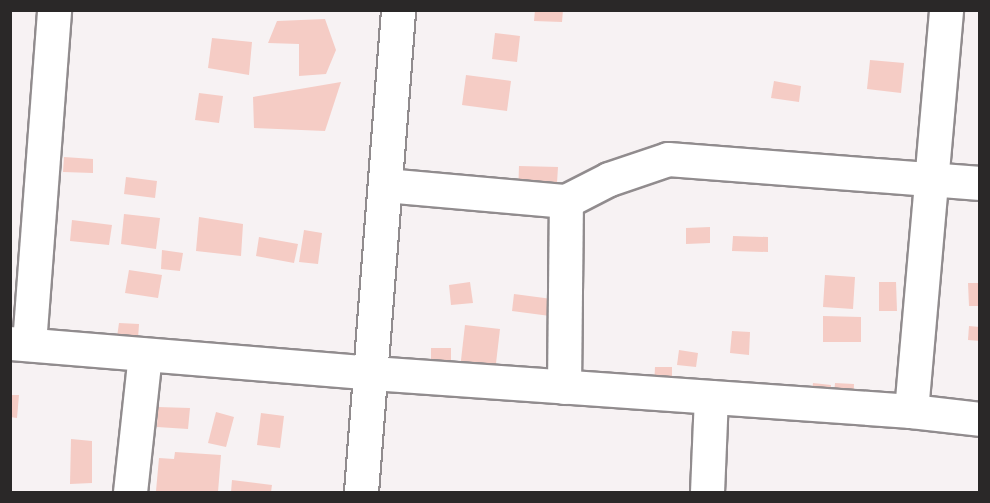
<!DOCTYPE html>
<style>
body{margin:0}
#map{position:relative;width:990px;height:503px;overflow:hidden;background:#f7f2f3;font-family:"Asap Condensed",sans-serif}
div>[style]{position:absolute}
.building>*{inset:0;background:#f5ccc5}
.roads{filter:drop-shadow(2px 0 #918c8e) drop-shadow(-2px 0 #918c8e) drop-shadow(0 2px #918c8e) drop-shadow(0 -2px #918c8e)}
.minor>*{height:33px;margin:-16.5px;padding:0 16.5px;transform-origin:16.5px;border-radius:16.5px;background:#fff}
span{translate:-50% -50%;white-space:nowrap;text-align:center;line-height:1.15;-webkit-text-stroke:5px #f7f2f3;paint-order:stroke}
.frame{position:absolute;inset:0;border:12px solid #2a2828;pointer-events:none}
</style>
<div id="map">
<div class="building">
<div style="clip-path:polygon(535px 10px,563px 10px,562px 22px,534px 21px)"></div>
<div style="clip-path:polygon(325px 19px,336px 50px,326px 74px,299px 76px,299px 44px,268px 43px,277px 21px)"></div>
<div style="clip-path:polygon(495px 33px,520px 36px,517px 62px,492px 59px)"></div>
<div style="clip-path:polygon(212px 38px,252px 42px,249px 75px,208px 68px)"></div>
<div style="clip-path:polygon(870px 60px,904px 63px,901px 93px,867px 89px)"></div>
<div style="clip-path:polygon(466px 75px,511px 81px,507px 111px,462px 105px)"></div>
<div style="clip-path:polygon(774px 81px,801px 86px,799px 102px,771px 98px)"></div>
<div style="clip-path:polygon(341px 82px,325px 131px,254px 128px,253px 97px)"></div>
<div style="clip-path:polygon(199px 93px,223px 96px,219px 123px,195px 120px)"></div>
<div style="clip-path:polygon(64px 157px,93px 159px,93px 173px,63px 172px)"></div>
<div style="clip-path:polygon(519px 166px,558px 167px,556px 199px,518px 197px)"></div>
<div style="clip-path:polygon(126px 177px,157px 181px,155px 198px,124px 194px)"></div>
<div style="clip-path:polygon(124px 214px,160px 218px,156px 249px,121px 244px)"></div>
<div style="clip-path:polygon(199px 217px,243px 224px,241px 256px,196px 251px)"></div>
<div style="clip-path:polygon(72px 220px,112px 225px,109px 245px,70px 241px)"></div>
<div style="clip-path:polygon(710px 227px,710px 243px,686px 244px,686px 228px)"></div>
<div style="clip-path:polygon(304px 230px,322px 233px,318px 264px,299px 262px)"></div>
<div style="clip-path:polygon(733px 236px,768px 237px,768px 252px,732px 251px)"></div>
<div style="clip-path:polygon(259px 237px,298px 244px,294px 263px,256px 256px)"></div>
<div style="clip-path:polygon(162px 250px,183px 253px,180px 271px,161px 269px)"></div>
<div style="clip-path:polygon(129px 270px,162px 275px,158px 298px,125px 293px)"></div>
<div style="clip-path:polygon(825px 275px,855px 277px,853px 309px,823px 307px)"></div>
<div style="clip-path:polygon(470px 282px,473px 303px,451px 305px,449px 285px)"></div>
<div style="clip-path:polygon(879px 282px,896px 282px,897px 311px,879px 311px)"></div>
<div style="clip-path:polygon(968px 283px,980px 283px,980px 306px,969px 306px)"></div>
<div style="clip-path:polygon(514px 294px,552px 299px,550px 316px,512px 311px)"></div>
<div style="clip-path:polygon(823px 316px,861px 317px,861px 342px,823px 342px)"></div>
<div style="clip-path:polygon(119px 323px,139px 324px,138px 339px,117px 337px)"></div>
<div style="clip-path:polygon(465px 325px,500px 329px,495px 372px,460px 369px)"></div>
<div style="clip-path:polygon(969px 326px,980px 327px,980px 341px,968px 340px)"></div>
<div style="clip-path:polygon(732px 331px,750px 332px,749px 355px,730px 353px)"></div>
<div style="clip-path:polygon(431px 348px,451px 348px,451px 365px,431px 364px)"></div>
<div style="clip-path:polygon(679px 350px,698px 353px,696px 367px,677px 365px)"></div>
<div style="clip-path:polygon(655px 367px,672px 367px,672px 388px,654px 387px)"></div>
<div style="clip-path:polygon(813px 383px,831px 385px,830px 403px,811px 401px)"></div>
<div style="clip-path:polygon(835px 383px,854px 384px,853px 407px,833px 406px)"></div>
<div style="clip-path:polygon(10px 395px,19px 395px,17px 418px,10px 417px)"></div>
<div style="clip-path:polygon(158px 407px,190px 408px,188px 429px,157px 427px)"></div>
<div style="clip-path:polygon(216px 412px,234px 417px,226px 447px,208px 443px)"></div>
<div style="clip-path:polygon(261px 413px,284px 416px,280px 448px,257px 445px)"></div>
<div style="clip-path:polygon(71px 439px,92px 441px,92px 483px,70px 484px)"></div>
<div style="clip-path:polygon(175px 452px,221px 455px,218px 492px,156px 491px,159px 458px,174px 459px)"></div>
<div style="clip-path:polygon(232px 480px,272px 485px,271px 492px,231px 492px)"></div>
</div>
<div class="roads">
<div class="minor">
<div style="left:385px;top:185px;width:182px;rotate:5.1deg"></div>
<div style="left:566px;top:201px;width:48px;rotate:-27.1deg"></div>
<div style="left:609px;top:179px;width:62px;rotate:-18.7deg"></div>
<div style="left:668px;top:159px;width:313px;rotate:4.4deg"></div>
<div style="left:10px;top:343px;width:363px;rotate:4.7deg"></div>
<div style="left:372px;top:373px;width:540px;rotate:4.03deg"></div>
<div style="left:911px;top:411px;width:69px;rotate:6.6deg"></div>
<div style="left:29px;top:344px;width:335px;rotate:-85.7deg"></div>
<div style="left:564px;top:387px;width:186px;rotate:-89.4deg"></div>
<div style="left:911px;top:411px;width:403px;rotate:-85deg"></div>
<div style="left:130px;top:492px;width:138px;rotate:-83.8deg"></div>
<div style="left:361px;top:492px;width:483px;rotate:-85.6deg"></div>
<div style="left:707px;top:492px;width:95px;rotate:-87.6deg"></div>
</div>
</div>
<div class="frame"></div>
</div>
